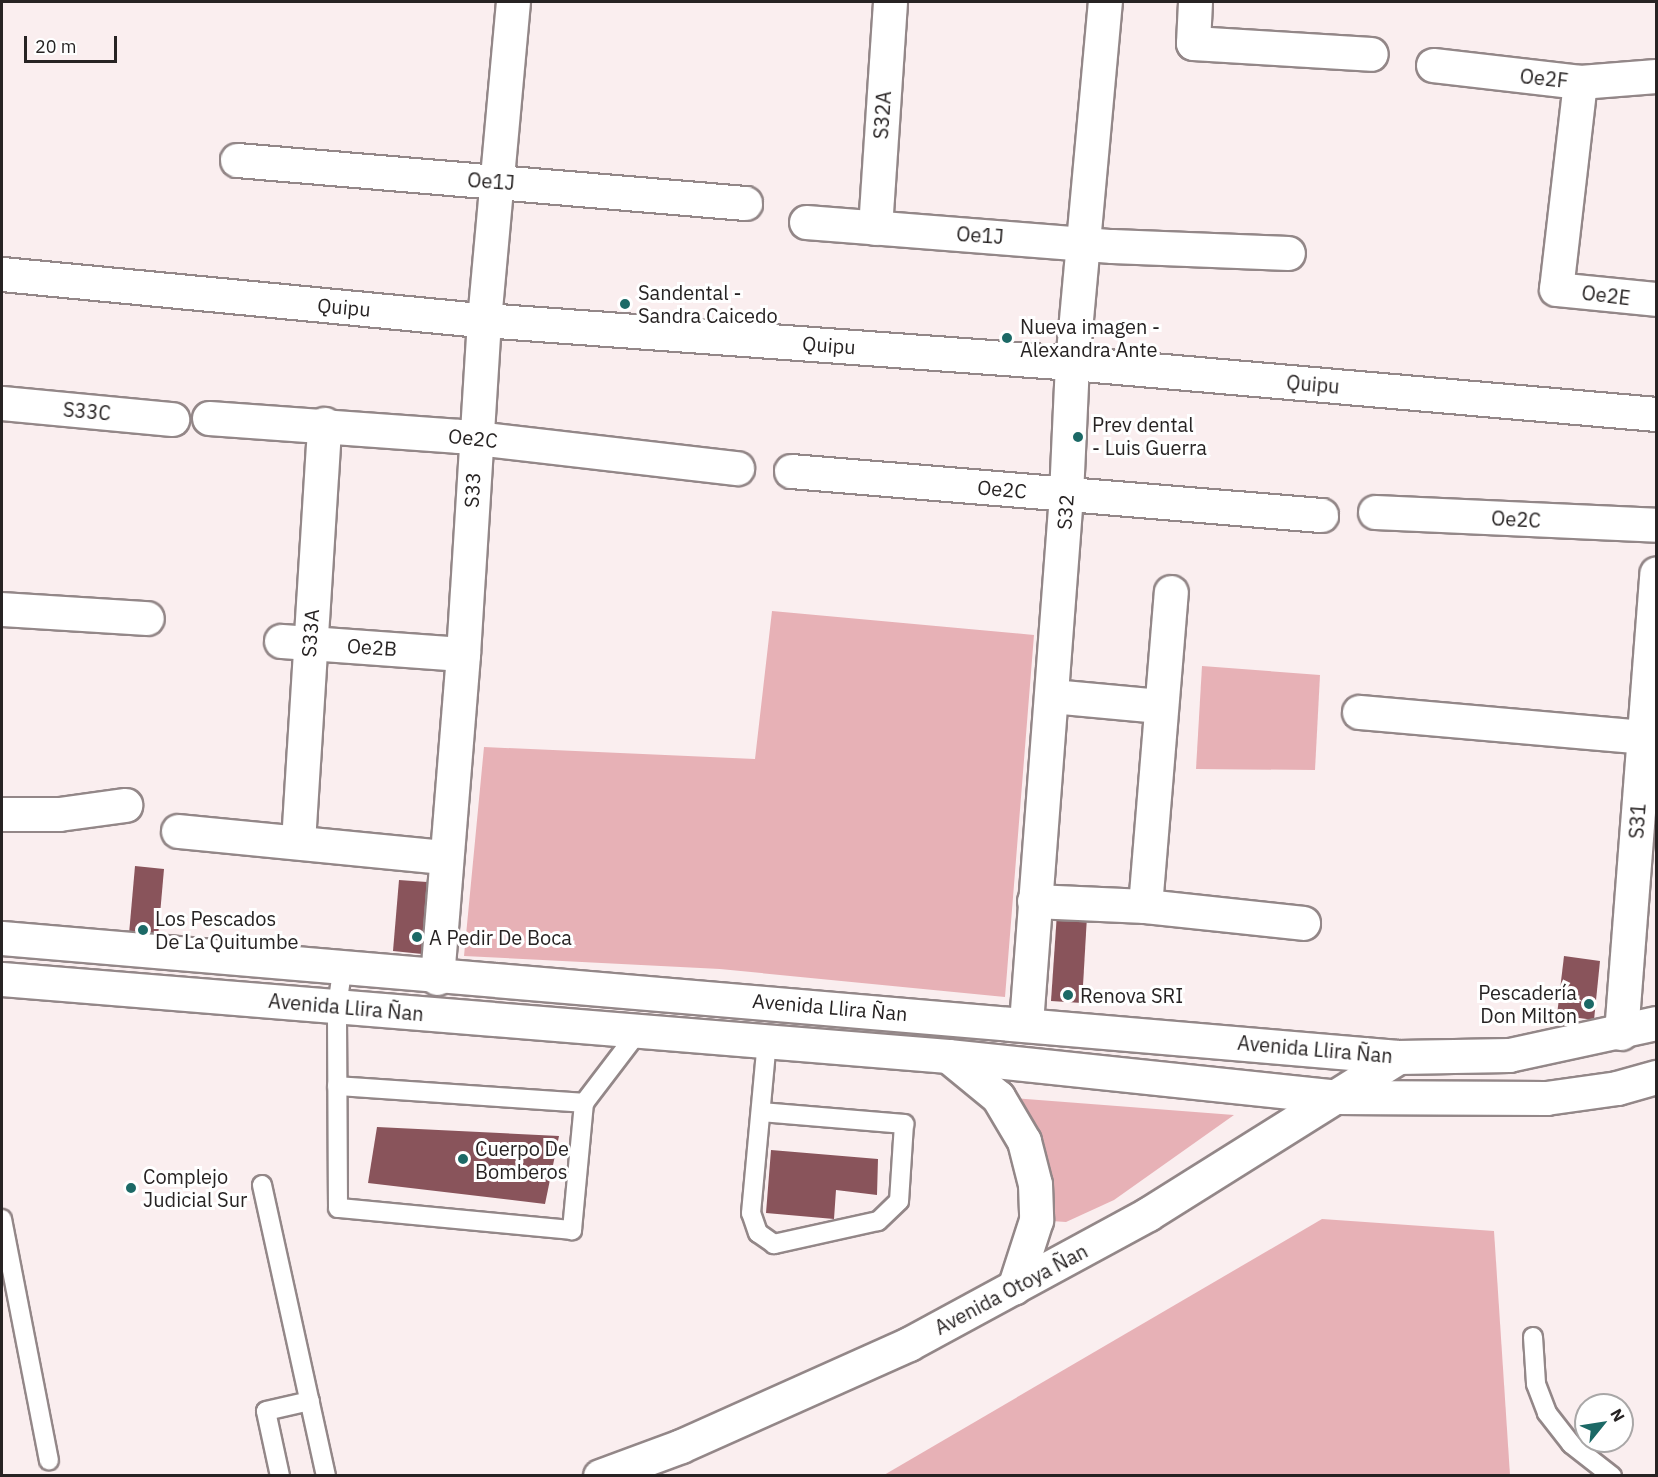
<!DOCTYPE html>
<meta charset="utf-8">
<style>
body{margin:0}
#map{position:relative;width:1658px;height:1477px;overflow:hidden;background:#faeeef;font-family:"IBM Plex Sans",sans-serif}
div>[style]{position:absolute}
.green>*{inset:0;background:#e7b1b6}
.building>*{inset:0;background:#89545b}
.roads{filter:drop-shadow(2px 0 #938788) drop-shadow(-2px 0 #938788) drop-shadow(0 2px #938788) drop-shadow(0 -2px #938788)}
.service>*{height:18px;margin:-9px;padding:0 9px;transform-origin:9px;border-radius:9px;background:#fff}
.minor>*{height:33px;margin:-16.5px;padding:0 16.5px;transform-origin:16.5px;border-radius:16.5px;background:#fff}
.tertiary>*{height:33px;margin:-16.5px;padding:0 16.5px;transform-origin:16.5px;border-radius:16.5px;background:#fff}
.dots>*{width:16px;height:16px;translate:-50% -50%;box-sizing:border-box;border:3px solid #fff;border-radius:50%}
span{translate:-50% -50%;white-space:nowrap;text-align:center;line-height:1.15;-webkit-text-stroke:6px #fff;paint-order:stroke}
.street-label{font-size:20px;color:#272323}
.poi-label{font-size:20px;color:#272323}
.left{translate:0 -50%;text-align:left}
.right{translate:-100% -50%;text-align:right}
.frame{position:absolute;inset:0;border:3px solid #272323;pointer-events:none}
.north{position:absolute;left:1574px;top:1393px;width:60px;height:60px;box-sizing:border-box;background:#fff;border:2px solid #a9a7a7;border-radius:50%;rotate:60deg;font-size:16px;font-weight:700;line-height:24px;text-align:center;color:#272323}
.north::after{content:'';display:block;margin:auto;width:21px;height:27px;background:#1c6966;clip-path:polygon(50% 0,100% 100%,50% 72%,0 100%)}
.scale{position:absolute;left:24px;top:36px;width:93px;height:27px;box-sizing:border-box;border:3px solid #272323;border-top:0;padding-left:8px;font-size:18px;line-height:21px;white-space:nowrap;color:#272323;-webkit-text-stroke:4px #fff;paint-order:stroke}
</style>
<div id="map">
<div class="green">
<div style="clip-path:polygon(772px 611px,1034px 635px,1005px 997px,720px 969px,464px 956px,484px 747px,755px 759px)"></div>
<div style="clip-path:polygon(1202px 666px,1320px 675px,1315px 770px,1196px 769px)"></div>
<div style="clip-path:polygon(998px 1097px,1234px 1115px,1114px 1200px,1066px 1222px,1036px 1220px)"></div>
<div style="clip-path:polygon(1322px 1219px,1494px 1231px,1510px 1475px,884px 1475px)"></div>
</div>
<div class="building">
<div style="clip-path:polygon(135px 866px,164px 869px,158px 937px,129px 934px)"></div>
<div style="clip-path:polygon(399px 880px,427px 882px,422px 954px,393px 951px)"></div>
<div style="clip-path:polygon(1057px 913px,1087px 916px,1082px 1003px,1051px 1001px)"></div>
<div style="clip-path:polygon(1564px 956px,1600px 961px,1594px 1020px,1557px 1015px)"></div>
<div style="clip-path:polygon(377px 1127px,559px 1136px,545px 1204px,368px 1183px)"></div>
<div style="clip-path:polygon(771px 1150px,878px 1159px,877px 1195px,836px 1190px,834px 1219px,766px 1213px)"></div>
</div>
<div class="roads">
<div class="service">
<div style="left:337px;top:1086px;width:248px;rotate:3.9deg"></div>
<div style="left:584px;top:1103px;width:128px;rotate:95.4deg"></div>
<div style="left:572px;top:1230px;width:235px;rotate:-174.6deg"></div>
<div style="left:338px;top:1208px;width:201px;rotate:-90.3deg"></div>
<div style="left:337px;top:1007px;width:37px;rotate:-82deg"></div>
<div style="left:584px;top:1103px;width:89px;rotate:-52.7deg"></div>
<div style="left:761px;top:1112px;width:144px;rotate:4.8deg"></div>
<div style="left:904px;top:1124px;width:77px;rotate:93.7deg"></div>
<div style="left:899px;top:1201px;width:29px;rotate:136deg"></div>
<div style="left:878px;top:1221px;width:107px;rotate:167.5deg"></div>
<div style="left:774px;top:1244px;width:19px;rotate:-145deg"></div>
<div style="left:758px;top:1233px;width:21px;rotate:-109deg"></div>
<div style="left:751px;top:1213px;width:172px;rotate:-84.7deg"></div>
<div style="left:262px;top:1185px;width:298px;rotate:77.6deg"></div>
<div style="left:2px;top:1219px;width:246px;rotate:79deg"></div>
<div style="left:1533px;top:1337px;width:47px;rotate:86.3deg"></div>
<div style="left:1536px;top:1384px;width:31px;rotate:69deg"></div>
<div style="left:1547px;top:1413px;width:39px;rotate:52deg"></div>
<div style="left:1571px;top:1444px;width:52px;rotate:38deg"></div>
<div style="left:280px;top:1476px;width:66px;rotate:-102.2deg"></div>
<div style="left:266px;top:1411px;width:45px;rotate:-12.8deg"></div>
</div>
<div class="minor">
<div style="left:1195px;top:2px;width:41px;rotate:92.8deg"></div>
<div style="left:1193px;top:43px;width:178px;rotate:3.5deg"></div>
<div style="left:1433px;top:65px;width:148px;rotate:6.6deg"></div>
<div style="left:1580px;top:82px;width:76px;rotate:-4.5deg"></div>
<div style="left:1580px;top:82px;width:208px;rotate:96.6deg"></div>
<div style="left:1556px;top:289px;width:100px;rotate:5.7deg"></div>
<div style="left:237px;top:160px;width:510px;rotate:4.84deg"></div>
<div style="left:806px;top:222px;width:307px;rotate:4.5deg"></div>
<div style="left:1112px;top:246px;width:176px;rotate:2.3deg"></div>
<div style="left:875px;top:228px;width:226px;rotate:-86.2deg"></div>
<div style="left:2px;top:274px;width:484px;rotate:5.5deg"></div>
<div style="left:484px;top:320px;width:590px;rotate:4.18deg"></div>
<div style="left:1072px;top:363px;width:586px;rotate:4.99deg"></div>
<div style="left:2px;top:403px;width:171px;rotate:5.4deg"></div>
<div style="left:209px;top:418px;width:251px;rotate:4.1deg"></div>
<div style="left:459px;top:436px;width:280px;rotate:6.6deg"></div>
<div style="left:791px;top:471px;width:532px;rotate:4.75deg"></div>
<div style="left:1375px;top:512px;width:281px;rotate:2.6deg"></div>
<div style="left:2px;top:609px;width:145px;rotate:3.6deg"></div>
<div style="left:281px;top:641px;width:182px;rotate:4.1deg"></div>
<div style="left:1052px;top:696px;width:108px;rotate:5.3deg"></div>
<div style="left:1359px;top:712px;width:286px;rotate:5deg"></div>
<div style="left:2px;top:814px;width:57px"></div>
<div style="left:59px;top:814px;width:67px;rotate:-7.8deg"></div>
<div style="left:178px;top:831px;width:268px;rotate:5.6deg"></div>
<div style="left:298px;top:842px;width:419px;rotate:-86.4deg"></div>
<div style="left:1034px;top:901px;width:111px;rotate:2.6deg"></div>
<div style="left:1145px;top:906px;width:159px;rotate:6.1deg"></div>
<div style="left:1145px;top:906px;width:315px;rotate:-85.3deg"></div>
<div style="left:437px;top:978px;width:325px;rotate:-85.4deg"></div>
<div style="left:463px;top:654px;width:335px;rotate:-86.4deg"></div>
<div style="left:484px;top:320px;width:319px;rotate:-84.8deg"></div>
<div style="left:1026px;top:1023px;width:530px;rotate:-85.67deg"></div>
<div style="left:1066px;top:495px;width:132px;rotate:-87.4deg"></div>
<div style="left:1072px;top:363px;width:363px;rotate:-84.8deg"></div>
<div style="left:1621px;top:1033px;width:461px;rotate:-85.6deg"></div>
<div style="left:600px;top:1476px;width:86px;rotate:-20.3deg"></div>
<div style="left:681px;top:1446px;width:250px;rotate:-24.1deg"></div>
<div style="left:909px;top:1344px;width:272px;rotate:-28.5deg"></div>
<div style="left:1148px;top:1214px;width:295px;rotate:-32.1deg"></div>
</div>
<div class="tertiary">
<div style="left:2px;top:938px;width:1401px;rotate:4.87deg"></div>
<div style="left:1398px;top:1057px;width:111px;rotate:-1deg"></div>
<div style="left:1509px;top:1055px;width:150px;rotate:-12.3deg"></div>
<div style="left:2px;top:979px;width:949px;rotate:4.65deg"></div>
<div style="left:948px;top:1056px;width:390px;rotate:6deg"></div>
<div style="left:1336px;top:1097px;width:210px;rotate:0.3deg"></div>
<div style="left:1546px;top:1098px;width:72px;rotate:-8deg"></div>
<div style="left:1617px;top:1088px;width:41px;rotate:-15.8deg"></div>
<div style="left:948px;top:1056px;width:65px;rotate:39.4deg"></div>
<div style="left:998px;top:1097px;width:51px;rotate:59.4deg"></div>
<div style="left:1024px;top:1141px;width:44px;rotate:75.7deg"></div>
<div style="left:1035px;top:1184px;width:36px;rotate:88deg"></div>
<div style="left:1036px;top:1220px;width:71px;rotate:107.9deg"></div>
</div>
</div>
<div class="dots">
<div style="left:625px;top:304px;background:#1c6966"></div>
<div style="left:1007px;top:338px;background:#1c6966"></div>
<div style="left:1078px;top:437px;background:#1c6966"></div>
<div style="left:143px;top:930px;background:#1c6966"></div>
<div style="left:417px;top:937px;background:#1c6966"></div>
<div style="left:1068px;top:995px;background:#1c6966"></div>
<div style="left:1589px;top:1004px;background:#1c6966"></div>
<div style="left:463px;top:1159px;background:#1c6966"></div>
<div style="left:131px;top:1188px;background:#1c6966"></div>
</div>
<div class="street-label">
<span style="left:1544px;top:78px;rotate:6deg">Oe2F</span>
<span style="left:882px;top:115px;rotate:-86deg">S32A</span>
<span style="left:491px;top:181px;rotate:4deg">Oe1J</span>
<span style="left:980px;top:235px;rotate:4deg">Oe1J</span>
<span style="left:1606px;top:295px;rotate:7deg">Oe2E</span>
<span style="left:344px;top:307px;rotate:5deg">Quipu</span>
<span style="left:829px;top:345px;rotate:4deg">Quipu</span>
<span style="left:1313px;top:384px;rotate:5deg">Quipu</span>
<span style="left:87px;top:411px;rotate:5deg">S33C</span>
<span style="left:473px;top:438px;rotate:6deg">Oe2C</span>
<span style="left:1002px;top:489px;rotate:5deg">Oe2C</span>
<span style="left:472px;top:490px;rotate:-87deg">S33</span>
<span style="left:1065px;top:512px;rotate:-86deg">S32</span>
<span style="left:1516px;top:519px;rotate:3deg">Oe2C</span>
<span style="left:310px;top:633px;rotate:-86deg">S33A</span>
<span style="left:372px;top:647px;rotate:4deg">Oe2B</span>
<span style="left:1637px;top:821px;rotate:-86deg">S31</span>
<span style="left:346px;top:1007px;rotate:5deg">Avenida Llira Ñan</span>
<span style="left:830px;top:1007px;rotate:5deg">Avenida Llira Ñan</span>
<span style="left:1315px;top:1049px;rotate:5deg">Avenida Llira Ñan</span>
<span style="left:1011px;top:1289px;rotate:-28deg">Avenida Otoya Ñan</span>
</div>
<div class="poi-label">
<span class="left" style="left:638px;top:304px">Sandental -<br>Sandra Caicedo</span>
<span class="left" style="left:1020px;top:338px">Nueva imagen -<br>Alexandra Ante</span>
<span class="left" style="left:1092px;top:436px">Prev dental<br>- Luis Guerra</span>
<span class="left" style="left:155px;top:930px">Los Pescados<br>De La Quitumbe</span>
<span class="left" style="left:429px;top:937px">A Pedir De Boca</span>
<span class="right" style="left:1577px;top:1004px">Pescadería<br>Don Milton</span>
<span class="left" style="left:1080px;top:995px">Renova SRI</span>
<span class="left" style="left:475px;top:1160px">Cuerpo De<br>Bomberos</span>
<span class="left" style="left:143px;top:1188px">Complejo<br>Judicial Sur</span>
</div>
<div class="frame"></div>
<div class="north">N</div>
<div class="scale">20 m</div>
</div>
